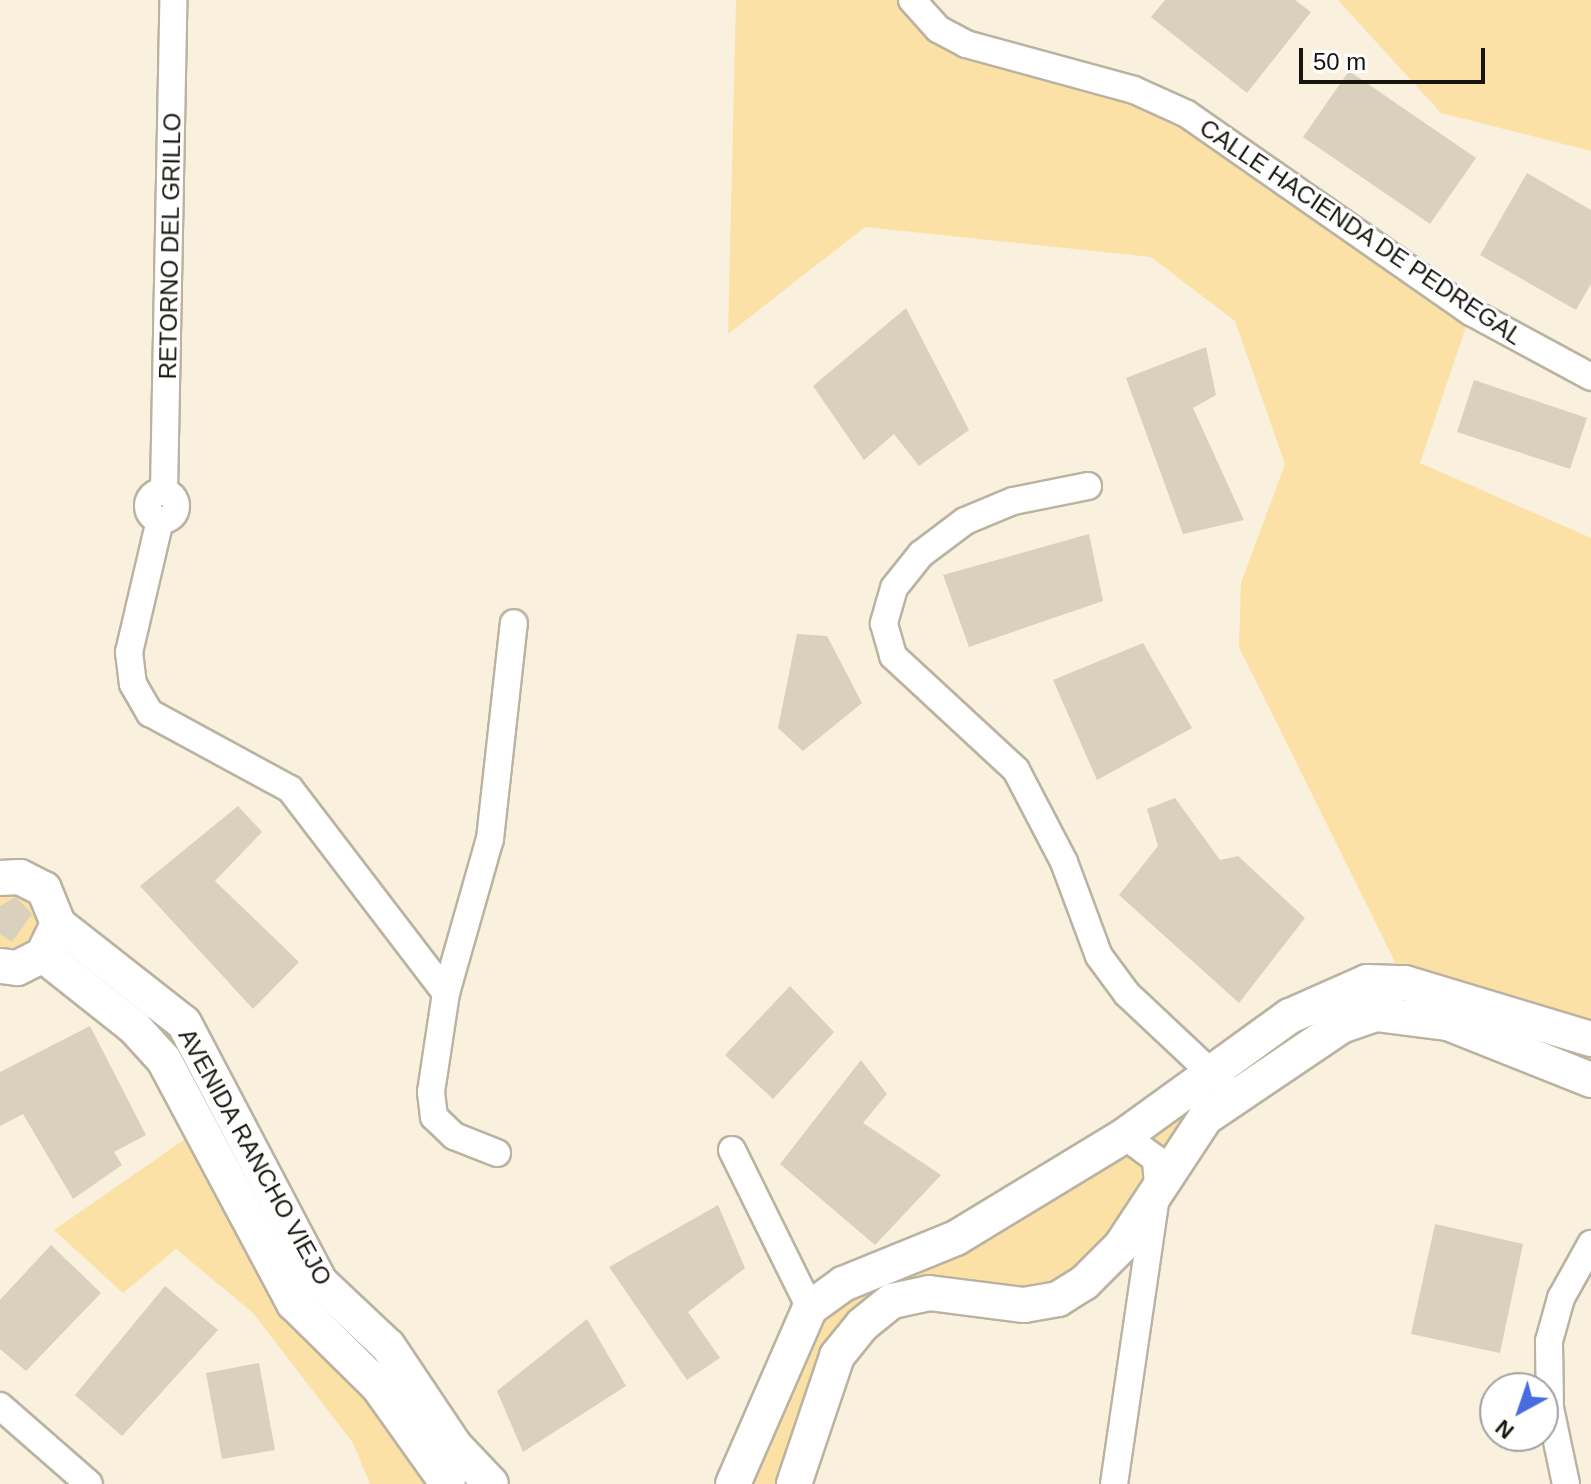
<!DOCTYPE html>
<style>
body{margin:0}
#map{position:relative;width:1591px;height:1484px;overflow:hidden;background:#f9f0dd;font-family:Arial,sans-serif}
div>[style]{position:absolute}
.green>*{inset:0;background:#fce1a6}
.building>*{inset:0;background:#d9d1be}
.roads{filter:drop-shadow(2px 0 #bbb3a1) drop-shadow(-2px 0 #bbb3a1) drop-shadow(0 2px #bbb3a1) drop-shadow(0 -2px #bbb3a1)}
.minor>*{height:26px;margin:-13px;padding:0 13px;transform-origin:13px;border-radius:13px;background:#fff}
.minor>.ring{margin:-13px;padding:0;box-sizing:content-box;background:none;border:26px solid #fff;border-radius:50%}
.tertiary>*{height:34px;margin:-17px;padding:0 17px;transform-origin:17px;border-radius:17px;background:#fff}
span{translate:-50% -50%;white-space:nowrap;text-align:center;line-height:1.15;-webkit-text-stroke:6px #fff;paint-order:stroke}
.street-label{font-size:24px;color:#18150f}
.north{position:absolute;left:1479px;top:1372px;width:80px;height:80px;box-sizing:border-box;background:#fff;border:2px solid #a3a19f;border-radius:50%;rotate:220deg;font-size:22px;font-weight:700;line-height:32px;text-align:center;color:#18150f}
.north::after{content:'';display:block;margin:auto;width:28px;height:36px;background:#466cdf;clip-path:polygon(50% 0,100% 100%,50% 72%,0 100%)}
.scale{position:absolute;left:1299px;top:48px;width:186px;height:36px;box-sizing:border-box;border:4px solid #18150f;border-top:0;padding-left:10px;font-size:24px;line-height:28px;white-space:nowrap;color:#18150f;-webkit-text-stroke:6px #fff;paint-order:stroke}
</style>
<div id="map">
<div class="green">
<div style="clip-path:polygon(736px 0,912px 0,938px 29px,1134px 90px,1471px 312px,1420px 463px,1591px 538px,1591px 1080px,1404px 1014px,1262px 1077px,1084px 1283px,965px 1295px,862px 1325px,794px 1484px,733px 1484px,810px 1308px,1245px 1051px,1405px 982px,1239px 647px,1241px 583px,1285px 464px,1235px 321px,1151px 257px,865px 227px,728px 334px)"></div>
<div style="clip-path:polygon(1338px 0,1591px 0,1591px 151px,1441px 113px)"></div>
<div style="clip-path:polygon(7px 877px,157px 996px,288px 1226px,491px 1484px,370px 1484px,353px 1443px,253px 1313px,176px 1249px,123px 1293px,54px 1230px,201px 1128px,164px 1060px,43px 956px,0 966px,0 878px)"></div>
</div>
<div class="building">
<div style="clip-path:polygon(1165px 0,1295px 0,1311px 12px,1247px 93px,1151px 17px)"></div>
<div style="clip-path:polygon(1349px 71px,1476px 158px,1430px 224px,1303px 137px)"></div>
<div style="clip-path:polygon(1527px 173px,1591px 210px,1591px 284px,1576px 310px,1480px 255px)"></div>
<div style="clip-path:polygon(906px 308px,969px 430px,919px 466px,894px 434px,864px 460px,813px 386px)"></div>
<div style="clip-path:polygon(1206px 347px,1216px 395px,1193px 408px,1244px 520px,1183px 534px,1126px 378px)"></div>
<div style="clip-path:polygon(1474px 380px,1587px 418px,1570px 469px,1457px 432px)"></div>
<div style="clip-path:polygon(1089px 534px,1103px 601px,969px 647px,943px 575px)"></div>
<div style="clip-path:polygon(797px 634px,827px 636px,862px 703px,803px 751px,778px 728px)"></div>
<div style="clip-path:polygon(1143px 643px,1192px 728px,1097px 780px,1053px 680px)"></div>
<div style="clip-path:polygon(1175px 798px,1220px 860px,1238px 856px,1305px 918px,1239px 1003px,1119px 895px,1158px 846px,1147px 809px)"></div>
<div style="clip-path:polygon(238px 806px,262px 832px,215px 881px,299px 962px,253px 1009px,140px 886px)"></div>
<div style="clip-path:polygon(16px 897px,32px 914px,12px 942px,0 934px,0 906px)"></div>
<div style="clip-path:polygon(790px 986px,834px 1032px,773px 1099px,725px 1055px)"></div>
<div style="clip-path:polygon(90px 1026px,146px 1135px,114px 1152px,122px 1165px,73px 1199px,23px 1114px,0 1126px,0 1072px)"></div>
<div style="clip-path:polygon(861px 1060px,887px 1094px,863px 1123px,941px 1175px,875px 1245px,780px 1164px)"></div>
<div style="clip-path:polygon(718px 1205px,745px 1268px,688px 1312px,720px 1358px,687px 1380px,609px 1267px)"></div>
<div style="clip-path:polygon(1435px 1224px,1523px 1244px,1500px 1353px,1411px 1334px)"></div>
<div style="clip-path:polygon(51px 1245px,101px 1293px,26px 1371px,0 1349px,0 1300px)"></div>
<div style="clip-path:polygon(165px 1286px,218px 1330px,122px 1436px,75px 1395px)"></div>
<div style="clip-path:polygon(587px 1319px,626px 1386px,523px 1452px,497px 1391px)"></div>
<div style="clip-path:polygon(259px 1363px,275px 1450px,222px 1459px,206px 1373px)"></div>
</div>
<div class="roads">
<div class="minor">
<div style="left:912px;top:0;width:39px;rotate:48deg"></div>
<div style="left:938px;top:29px;width:32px;rotate:28deg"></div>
<div style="left:966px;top:44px;width:174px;rotate:15.3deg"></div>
<div style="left:1134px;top:90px;width:58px;rotate:24.4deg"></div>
<div style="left:1187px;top:114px;width:346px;rotate:34.9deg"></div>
<div style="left:1471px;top:312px;width:136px;rotate:28.4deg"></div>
<div style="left:1088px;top:486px;width:76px;rotate:168.7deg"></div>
<div style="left:1013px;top:501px;width:52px;rotate:157.4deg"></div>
<div style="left:965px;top:521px;width:55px;rotate:143.1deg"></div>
<div style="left:921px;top:554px;width:43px;rotate:128.5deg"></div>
<div style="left:894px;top:588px;width:37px;rotate:106deg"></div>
<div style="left:884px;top:624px;width:33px;rotate:74deg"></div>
<div style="left:893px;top:656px;width:168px;rotate:42.8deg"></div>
<div style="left:1016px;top:770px;width:104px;rotate:62.4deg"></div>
<div style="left:1064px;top:862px;width:100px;rotate:69.6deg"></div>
<div style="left:1099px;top:956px;width:47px;rotate:53.6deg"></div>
<div style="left:1127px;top:994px;width:132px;rotate:43.2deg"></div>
<div style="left:164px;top:491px;width:491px;rotate:-88.9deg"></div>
<div class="ring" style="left:148px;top:492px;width:2px;height:2px"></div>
<div style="left:160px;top:520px;width:136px;rotate:103.2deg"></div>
<div style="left:129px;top:652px;width:32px;rotate:83deg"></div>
<div style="left:133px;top:684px;width:34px;rotate:60deg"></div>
<div style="left:150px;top:713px;width:159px;rotate:28.5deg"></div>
<div style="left:290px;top:789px;width:257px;rotate:52.6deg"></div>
<div style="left:732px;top:1150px;width:176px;rotate:63.7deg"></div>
<div style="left:497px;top:1153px;width:46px;rotate:-158.4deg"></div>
<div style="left:454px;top:1136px;width:28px;rotate:-136deg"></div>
<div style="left:434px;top:1117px;width:25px;rotate:-97deg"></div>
<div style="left:431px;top:1092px;width:100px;rotate:-81.4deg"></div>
<div style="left:446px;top:993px;width:160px;rotate:-74.1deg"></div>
<div style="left:490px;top:839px;width:217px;rotate:-83.7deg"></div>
<div style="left:0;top:1406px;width:118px;rotate:41.2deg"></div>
<div style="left:1114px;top:1484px;width:303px;rotate:-81.7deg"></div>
<div style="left:1158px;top:1184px;width:25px;rotate:-95deg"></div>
<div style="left:1156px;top:1159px;width:39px;rotate:-144deg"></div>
<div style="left:1566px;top:1484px;width:78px;rotate:-101.9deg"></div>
<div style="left:1550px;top:1408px;width:67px;rotate:-90.9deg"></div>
<div style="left:1549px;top:1341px;width:45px;rotate:-74.4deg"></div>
<div style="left:1561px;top:1298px;width:62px;rotate:-60.9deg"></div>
</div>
<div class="tertiary">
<div style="left:0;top:878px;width:20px;rotate:-3deg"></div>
<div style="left:20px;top:877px;width:27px;rotate:27deg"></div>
<div style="left:44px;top:889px;width:38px;rotate:68deg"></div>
<div style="left:58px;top:924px;width:34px;rotate:116deg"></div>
<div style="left:43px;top:955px;width:29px;rotate:153deg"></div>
<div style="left:17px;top:968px;width:17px;rotate:-173deg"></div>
<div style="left:58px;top:924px;width:160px;rotate:38.2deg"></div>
<div style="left:184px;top:1023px;width:293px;rotate:62.3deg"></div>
<div style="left:320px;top:1282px;width:93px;rotate:43.3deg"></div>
<div style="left:388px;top:1346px;width:120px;rotate:56.2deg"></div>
<div style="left:455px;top:1446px;width:52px;rotate:46.5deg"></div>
<div style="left:43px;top:955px;width:117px;rotate:38.4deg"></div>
<div style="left:135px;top:1028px;width:43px;rotate:47.8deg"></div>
<div style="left:164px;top:1060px;width:276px;rotate:61.9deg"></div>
<div style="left:294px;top:1303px;width:118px;rotate:44.7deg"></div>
<div style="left:378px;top:1386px;width:120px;rotate:54.5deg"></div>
<div style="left:733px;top:1484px;width:192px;rotate:-66.4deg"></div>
<div style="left:810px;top:1308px;width:41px;rotate:-36deg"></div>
<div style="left:843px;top:1284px;width:122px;rotate:-22.2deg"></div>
<div style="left:956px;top:1238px;width:197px;rotate:-31.3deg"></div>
<div style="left:1124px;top:1136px;width:205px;rotate:-35.9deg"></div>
<div style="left:1290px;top:1016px;width:84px;rotate:-23.8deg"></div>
<div style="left:1367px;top:982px;width:38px;rotate:2deg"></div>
<div style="left:1405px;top:983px;width:194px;rotate:16.8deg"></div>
<div style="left:794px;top:1484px;width:135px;rotate:-71.4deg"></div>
<div style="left:837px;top:1356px;width:40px;rotate:-51deg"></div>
<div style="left:862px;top:1325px;width:38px;rotate:-39deg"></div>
<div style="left:892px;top:1301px;width:38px;rotate:-12deg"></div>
<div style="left:929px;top:1293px;width:96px;rotate:7.2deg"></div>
<div style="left:1024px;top:1305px;width:35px;rotate:-10deg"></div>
<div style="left:1058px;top:1299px;width:31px;rotate:-32deg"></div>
<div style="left:1084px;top:1283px;width:52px;rotate:-45deg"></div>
<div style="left:1121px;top:1246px;width:153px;rotate:-56.7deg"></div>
<div style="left:1205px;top:1118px;width:164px;rotate:-34.1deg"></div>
<div style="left:1341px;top:1026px;width:37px;rotate:-19deg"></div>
<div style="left:1376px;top:1014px;width:73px;rotate:7.1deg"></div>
<div style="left:1448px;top:1023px;width:154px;rotate:21.7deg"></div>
</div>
</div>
<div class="street-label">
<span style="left:1361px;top:232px;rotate:34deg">CALLE HACIENDA DE PEDREGAL</span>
<span style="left:170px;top:246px;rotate:-89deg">RETORNO DEL GRILLO</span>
<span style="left:255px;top:1157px;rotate:61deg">AVENIDA RANCHO VIEJO</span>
</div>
<div class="north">N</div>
<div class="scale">50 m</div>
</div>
